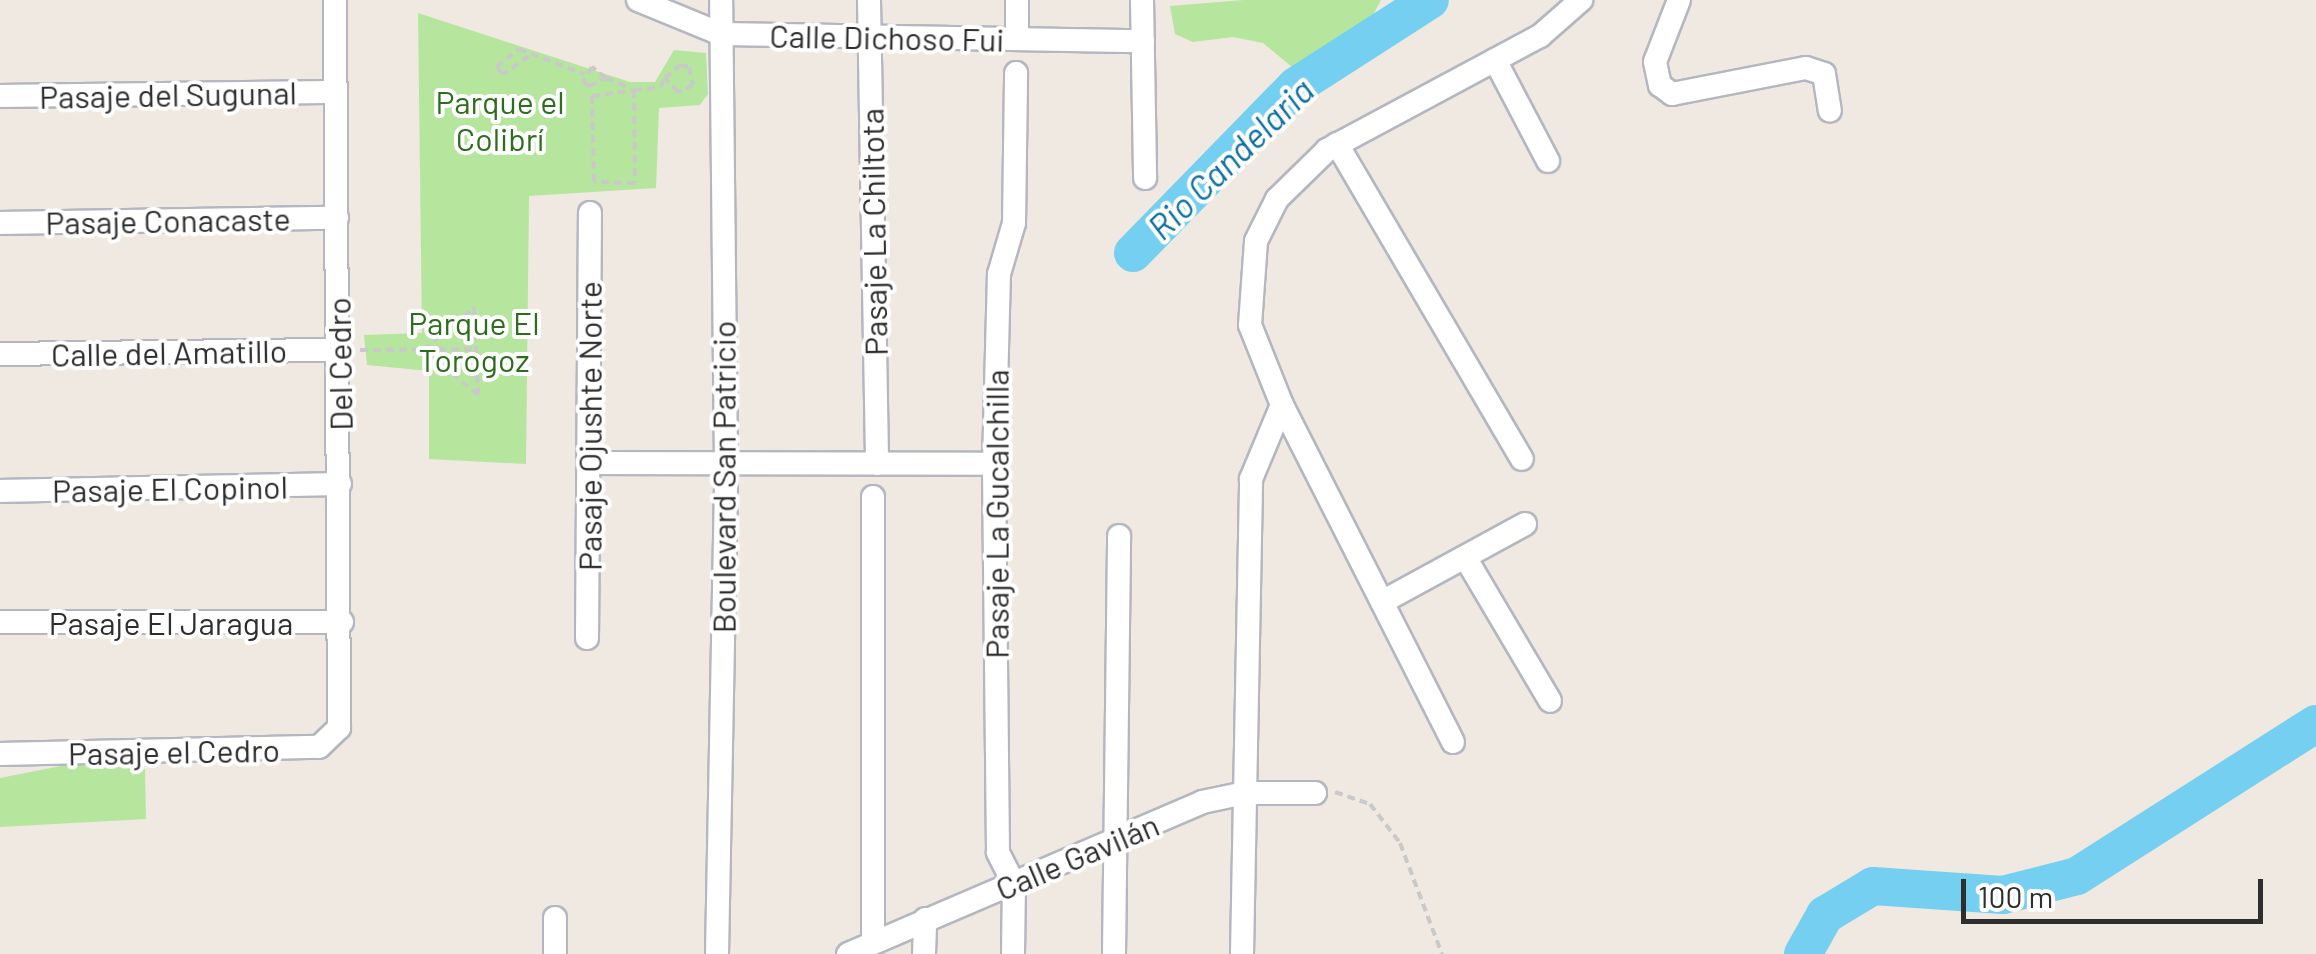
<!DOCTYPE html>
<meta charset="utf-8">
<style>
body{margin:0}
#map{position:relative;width:2316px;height:954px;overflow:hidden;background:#efe9e1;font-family:Barlow,sans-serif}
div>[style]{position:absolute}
.green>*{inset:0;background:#b6e59e}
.river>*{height:38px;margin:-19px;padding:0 19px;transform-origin:19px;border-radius:19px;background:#75cff0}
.path>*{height:4px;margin-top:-2px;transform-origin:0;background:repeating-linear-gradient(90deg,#c9c9c9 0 8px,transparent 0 13px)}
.roads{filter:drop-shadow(2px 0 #b4b7c1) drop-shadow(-2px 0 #b4b7c1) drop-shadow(0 2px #b4b7c1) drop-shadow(0 -2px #b4b7c1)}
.minor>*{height:22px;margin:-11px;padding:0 11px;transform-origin:11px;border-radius:11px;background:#fff}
span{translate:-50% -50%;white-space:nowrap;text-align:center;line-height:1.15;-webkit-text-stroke:8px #fff;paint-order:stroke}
.street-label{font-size:32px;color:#2e2e2e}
.park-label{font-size:32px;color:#2c6e1b}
.water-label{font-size:35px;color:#0d6fa3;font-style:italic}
.scale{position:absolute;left:1961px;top:879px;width:302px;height:45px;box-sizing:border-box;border:5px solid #2e2e2e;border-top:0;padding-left:12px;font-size:30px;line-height:35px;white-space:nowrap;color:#2e2e2e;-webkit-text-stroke:8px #fff;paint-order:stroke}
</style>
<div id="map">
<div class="green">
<div style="clip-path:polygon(1244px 0,1381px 0,1371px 19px,1338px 45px,1292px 67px,1263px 43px,1233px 37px,1193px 42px,1175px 34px,1170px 6px)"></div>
<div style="clip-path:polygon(418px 13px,630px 82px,655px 82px,674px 50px,706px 53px,708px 94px,700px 105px,659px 108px,656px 188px,529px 196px,526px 464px,429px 459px,429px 371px,367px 365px,364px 335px,422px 333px)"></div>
<div style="clip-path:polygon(76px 763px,145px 769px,146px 819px,0 827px,0 778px)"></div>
</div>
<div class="river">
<div style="left:1133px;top:253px;width:233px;rotate:-45.7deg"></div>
<div style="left:1296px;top:86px;width:159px;rotate:-32.7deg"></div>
<div style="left:1803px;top:954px;width:45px;rotate:-60.6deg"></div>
<div style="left:1825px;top:915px;width:56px;rotate:-31.1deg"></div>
<div style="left:1873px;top:886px;width:130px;rotate:4deg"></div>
<div style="left:2003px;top:895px;width:76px;rotate:-14.4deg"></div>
<div style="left:2077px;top:876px;width:283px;rotate:-32.5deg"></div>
</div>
<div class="path">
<div style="left:529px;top:56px;width:32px;rotate:145deg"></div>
<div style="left:503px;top:74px;width:10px;rotate:-135deg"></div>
<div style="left:496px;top:67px;width:29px;rotate:-38deg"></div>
<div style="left:519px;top:49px;width:70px;rotate:21deg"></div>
<div style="left:606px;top:78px;width:18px;rotate:-142deg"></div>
<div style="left:592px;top:67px;width:17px;rotate:123deg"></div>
<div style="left:583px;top:81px;width:8px;rotate:40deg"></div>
<div style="left:589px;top:86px;width:19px;rotate:-25deg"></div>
<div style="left:606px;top:78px;width:25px;rotate:23deg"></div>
<div style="left:634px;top:90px;width:93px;rotate:89.4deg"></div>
<div style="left:635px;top:183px;width:41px;rotate:-178.6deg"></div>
<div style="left:594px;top:182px;width:86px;rotate:-91.3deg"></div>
<div style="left:592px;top:96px;width:42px;rotate:-8.1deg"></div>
<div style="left:634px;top:90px;width:27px;rotate:-6deg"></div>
<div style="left:661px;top:87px;width:10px;rotate:-66deg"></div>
<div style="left:665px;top:78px;width:20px;rotate:-41deg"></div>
<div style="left:680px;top:65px;width:9px;rotate:13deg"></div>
<div style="left:689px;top:67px;width:18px;rotate:77deg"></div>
<div style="left:693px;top:85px;width:17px;rotate:155deg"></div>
<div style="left:678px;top:92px;width:19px;rotate:-133deg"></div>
<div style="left:474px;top:307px;width:42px;rotate:87.3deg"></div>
<div style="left:476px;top:349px;width:46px;rotate:87.5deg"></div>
<div style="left:478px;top:395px;width:70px;rotate:-140.2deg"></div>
<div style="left:424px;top:350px;width:66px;rotate:-40.7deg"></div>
<div style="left:360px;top:350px;width:116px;rotate:-0.5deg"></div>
<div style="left:1335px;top:792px;width:37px;rotate:19deg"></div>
<div style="left:1370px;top:804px;width:49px;rotate:52.4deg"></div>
<div style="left:1400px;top:843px;width:119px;rotate:69.3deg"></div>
</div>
<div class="roads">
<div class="minor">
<div style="left:638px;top:0;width:90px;rotate:22.3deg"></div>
<div style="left:721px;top:34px;width:422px;rotate:1deg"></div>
<div style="left:869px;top:0;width:464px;rotate:89deg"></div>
<div style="left:1142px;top:0;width:178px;rotate:89deg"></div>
<div style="left:1679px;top:0;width:66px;rotate:111.2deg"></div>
<div style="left:1655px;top:62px;width:24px;rotate:78deg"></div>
<div style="left:1660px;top:85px;width:15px;rotate:37deg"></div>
<div style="left:1672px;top:94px;width:136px;rotate:-11deg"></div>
<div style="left:1806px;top:68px;width:19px;rotate:18deg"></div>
<div style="left:1824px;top:74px;width:37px;rotate:81deg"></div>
<div style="left:1017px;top:39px;width:39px;rotate:-90deg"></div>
<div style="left:1495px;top:60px;width:114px;rotate:62.3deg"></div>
<div style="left:0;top:96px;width:336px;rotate:-0.7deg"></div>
<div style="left:1337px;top:144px;width:365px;rotate:59.6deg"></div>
<div style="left:0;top:223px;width:337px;rotate:-0.9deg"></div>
<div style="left:0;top:354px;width:339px;rotate:-0.7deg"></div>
<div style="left:589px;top:463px;width:405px;rotate:0.1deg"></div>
<div style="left:0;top:491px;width:340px;rotate:-1.2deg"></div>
<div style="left:1465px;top:557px;width:167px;rotate:59.4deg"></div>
<div style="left:1382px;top:602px;width:163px;rotate:-28.6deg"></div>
<div style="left:0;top:622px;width:342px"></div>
<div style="left:587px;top:638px;width:425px;rotate:-89.6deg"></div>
<div style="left:1453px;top:742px;width:378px;rotate:-116.9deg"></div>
<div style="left:1282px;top:405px;width:86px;rotate:-111.8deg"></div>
<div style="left:1250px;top:325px;width:84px;rotate:-85.9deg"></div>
<div style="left:1256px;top:241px;width:47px;rotate:-63.4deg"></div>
<div style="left:1277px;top:199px;width:70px;rotate:-44.4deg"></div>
<div style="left:1327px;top:150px;width:242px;rotate:-28.2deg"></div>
<div style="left:1540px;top:36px;width:55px;rotate:-41.3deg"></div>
<div style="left:0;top:754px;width:319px;rotate:-1.3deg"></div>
<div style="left:319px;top:747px;width:28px;rotate:-44deg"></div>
<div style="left:339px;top:728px;width:728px;rotate:-90.31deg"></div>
<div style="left:555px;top:918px;width:36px;rotate:90deg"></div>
<div style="left:873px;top:942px;width:445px;rotate:-90deg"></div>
<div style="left:717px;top:954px;width:490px;rotate:-88.9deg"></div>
<div style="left:726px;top:464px;width:464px;rotate:-90.6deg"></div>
<div style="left:848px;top:954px;width:385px;rotate:-23.2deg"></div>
<div style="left:1202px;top:802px;width:44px;rotate:-11.8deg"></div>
<div style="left:1245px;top:793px;width:70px"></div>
<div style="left:924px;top:954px;width:35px;rotate:-88deg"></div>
<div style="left:1013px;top:954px;width:70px;rotate:-89.2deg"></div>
<div style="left:1014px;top:884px;width:36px;rotate:-117deg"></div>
<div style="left:998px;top:852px;width:388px;rotate:-90.6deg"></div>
<div style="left:994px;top:464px;width:190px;rotate:-88.5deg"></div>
<div style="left:999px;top:274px;width:53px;rotate:-73.6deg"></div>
<div style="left:1014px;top:223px;width:150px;rotate:-89.2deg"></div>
<div style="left:1114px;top:954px;width:418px;rotate:-89.3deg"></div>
<div style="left:1242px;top:954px;width:475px;rotate:-88.9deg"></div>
<div style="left:1251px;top:479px;width:80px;rotate:-67.3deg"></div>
</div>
</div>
<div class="street-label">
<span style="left:887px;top:37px;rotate:1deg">Calle Dichoso Fui</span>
<span style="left:168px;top:94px;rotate:-1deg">Pasaje del Sugunal</span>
<span style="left:168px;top:220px;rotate:-1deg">Pasaje Conacaste</span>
<span style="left:873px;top:232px;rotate:-91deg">Pasaje La Chiltota</span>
<span style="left:169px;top:352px;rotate:-1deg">Calle del Amatillo</span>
<span style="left:339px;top:364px;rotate:-91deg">Del Cedro</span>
<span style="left:589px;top:426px;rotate:-90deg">Pasaje Ojushte Norte</span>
<span style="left:723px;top:477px;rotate:-90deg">Boulevard San Patricio</span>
<span style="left:170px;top:488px;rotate:-1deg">Pasaje El Copinol</span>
<span style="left:996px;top:514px;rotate:-90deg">Pasaje La Gucalchilla</span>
<span style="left:171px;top:622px">Pasaje El Jaragua</span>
<span style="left:174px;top:751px;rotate:-1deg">Pasaje el Cedro</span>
<span style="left:1077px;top:856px;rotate:-23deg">Calle Gavilán</span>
</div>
<div class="park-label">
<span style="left:500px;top:120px">Parque el<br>Colibrí</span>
<span style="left:474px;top:341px">Parque El<br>Torogoz</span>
</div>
<div class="water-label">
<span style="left:1230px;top:158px;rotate:-44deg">Rio Candelaria</span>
</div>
<div class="scale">100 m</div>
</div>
